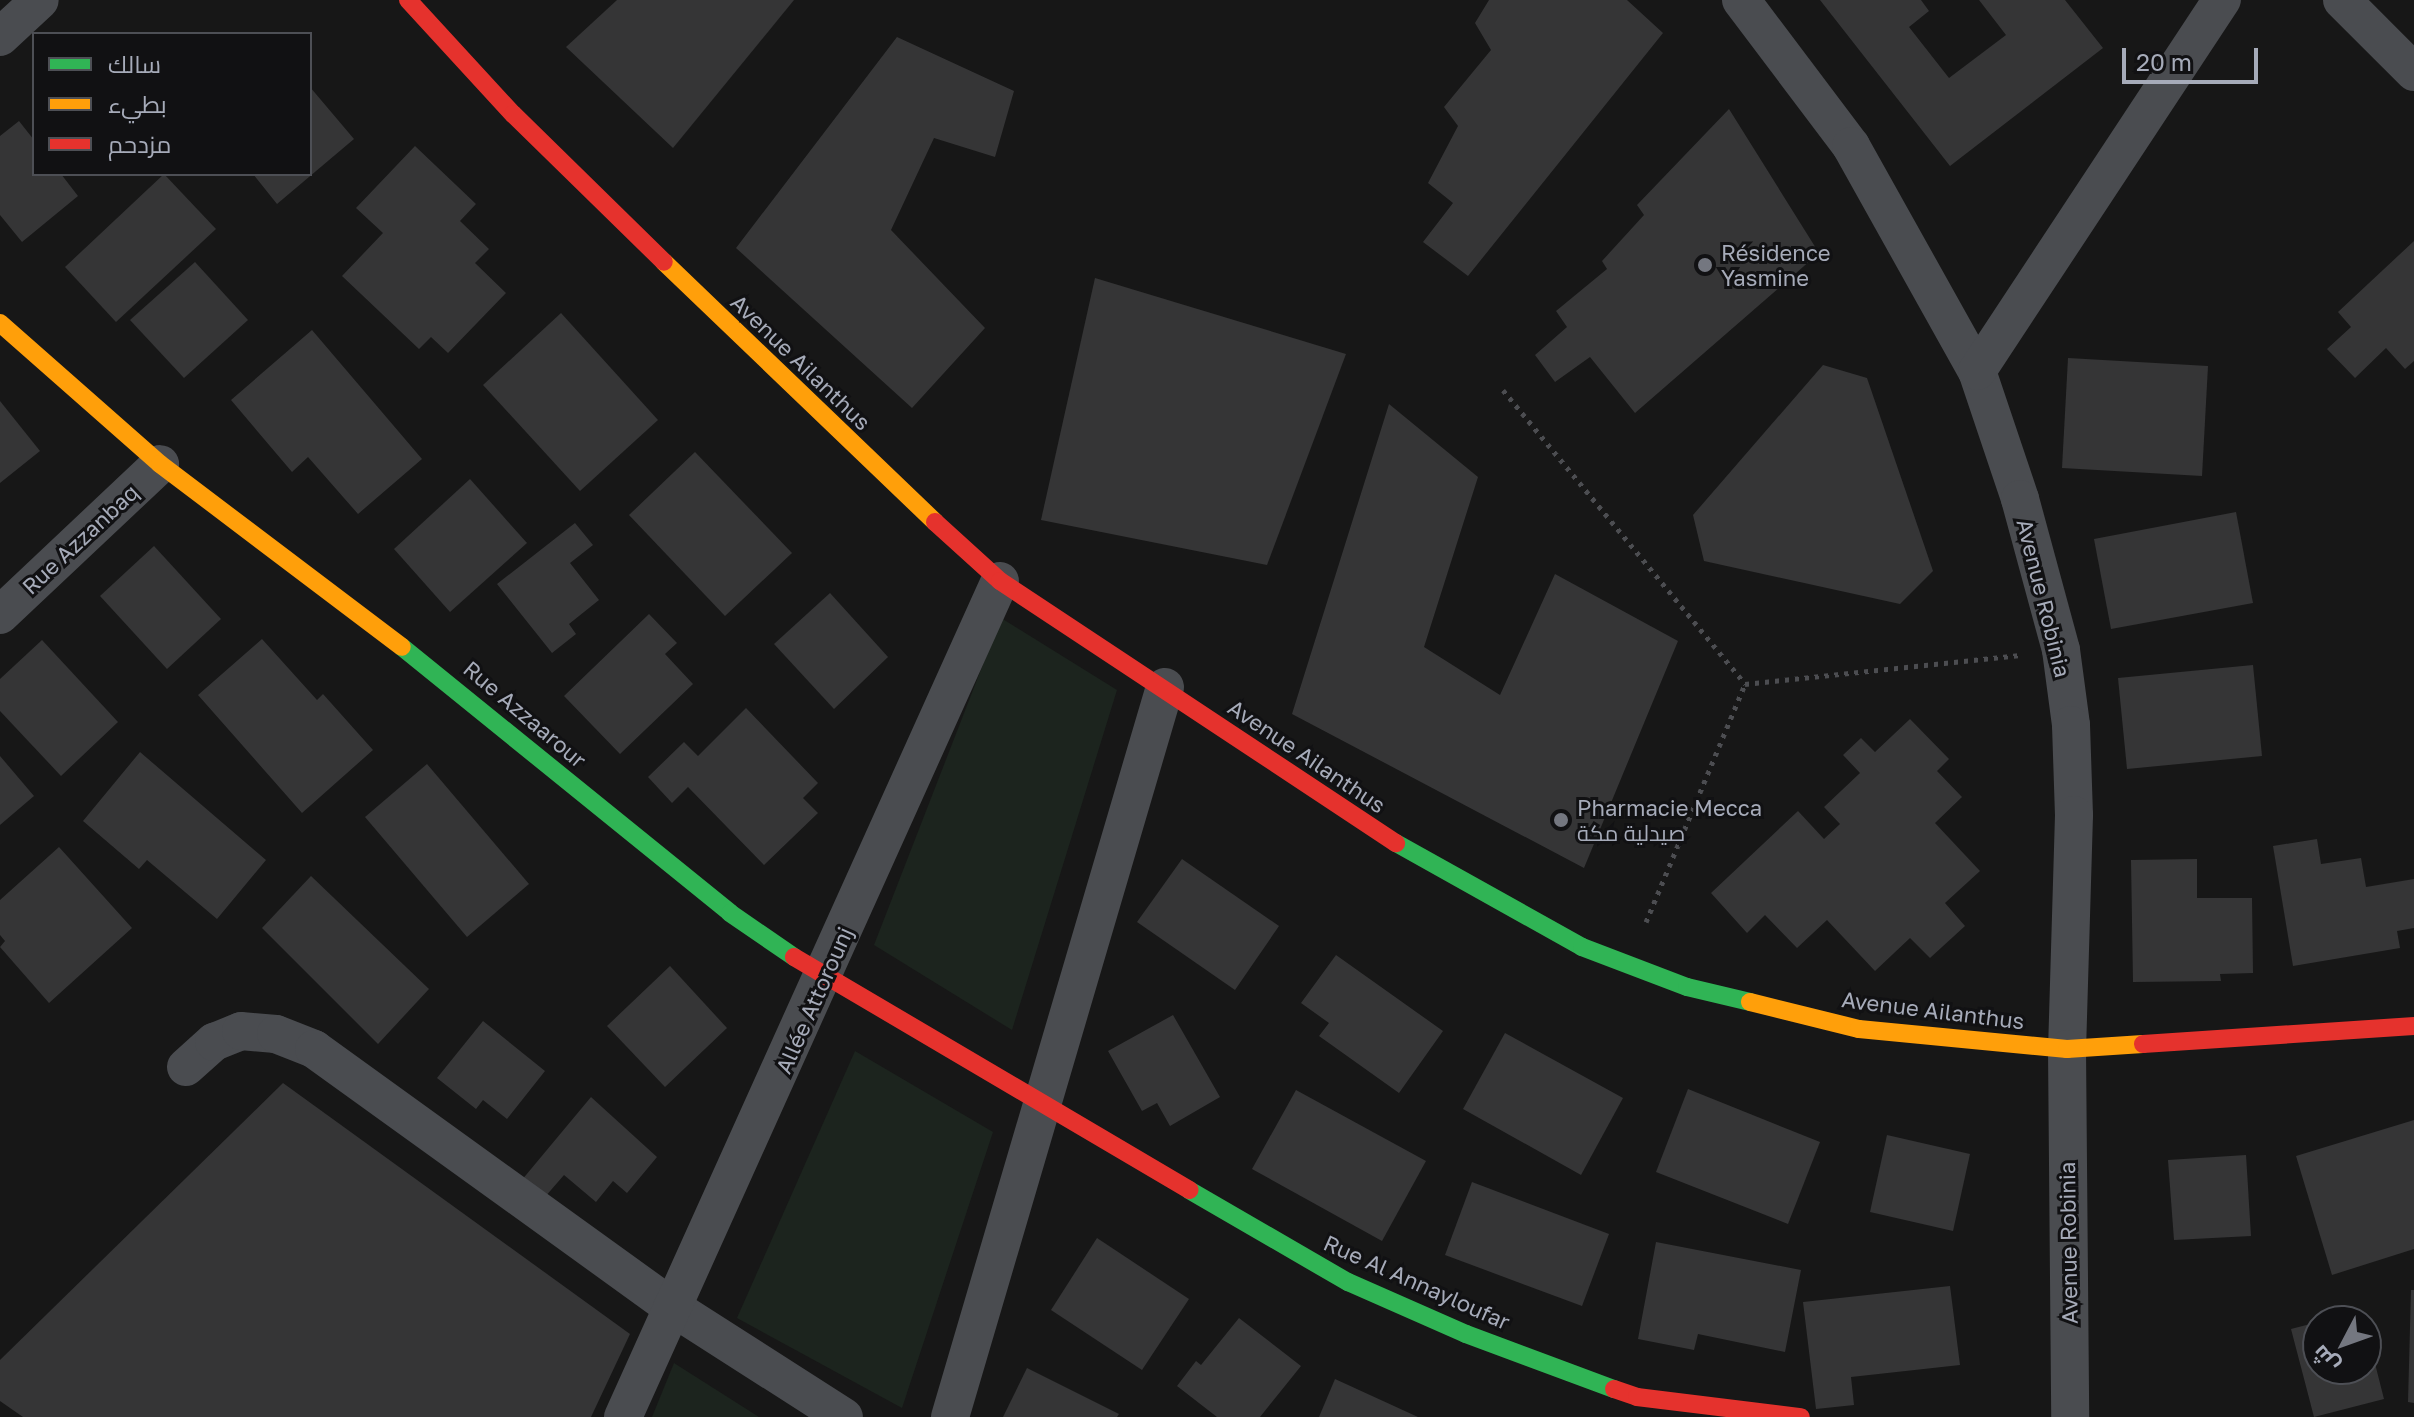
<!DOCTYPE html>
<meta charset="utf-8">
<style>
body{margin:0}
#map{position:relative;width:2414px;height:1417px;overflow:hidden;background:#171717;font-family:"Golos Text",Cairo,sans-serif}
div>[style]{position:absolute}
.green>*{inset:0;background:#1c241e}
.building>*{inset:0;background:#353536}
.path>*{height:5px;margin-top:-2.5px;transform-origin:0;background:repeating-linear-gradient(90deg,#4c4d51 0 4px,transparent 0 10px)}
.street>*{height:38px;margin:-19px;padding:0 19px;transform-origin:19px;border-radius:19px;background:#4a4c50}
.fast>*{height:18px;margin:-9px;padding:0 9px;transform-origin:9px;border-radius:9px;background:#30b455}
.slow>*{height:18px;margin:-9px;padding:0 9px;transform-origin:9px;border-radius:9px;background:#ff9f0a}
.jam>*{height:18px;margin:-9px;padding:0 9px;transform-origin:9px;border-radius:9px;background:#e5322d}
.dots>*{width:22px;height:22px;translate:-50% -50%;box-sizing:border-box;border:4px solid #111113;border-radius:50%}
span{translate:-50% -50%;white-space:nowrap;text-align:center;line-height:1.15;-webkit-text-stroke:6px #111113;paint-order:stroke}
.poi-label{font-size:22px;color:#a6abb9}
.left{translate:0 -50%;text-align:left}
.street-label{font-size:22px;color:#a6abb9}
.legend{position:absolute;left:32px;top:32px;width:280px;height:144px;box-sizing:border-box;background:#111113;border:2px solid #4d4f55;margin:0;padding:10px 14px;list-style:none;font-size:24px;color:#a6abb9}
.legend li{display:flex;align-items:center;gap:16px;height:40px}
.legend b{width:40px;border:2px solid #4d4f55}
.north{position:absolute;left:2302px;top:1305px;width:80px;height:80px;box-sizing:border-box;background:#111113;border:2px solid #4d4f55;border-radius:50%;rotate:229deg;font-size:22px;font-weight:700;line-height:32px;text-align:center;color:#a6abb9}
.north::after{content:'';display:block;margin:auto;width:28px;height:36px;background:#747780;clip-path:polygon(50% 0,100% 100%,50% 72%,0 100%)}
.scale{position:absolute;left:2122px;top:48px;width:136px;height:36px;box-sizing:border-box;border:4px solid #a6abb9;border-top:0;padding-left:10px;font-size:24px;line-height:28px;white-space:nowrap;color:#a6abb9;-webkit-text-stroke:6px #111113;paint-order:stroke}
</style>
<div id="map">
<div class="green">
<div style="clip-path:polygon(1001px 618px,1117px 690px,1012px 1030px,874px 945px)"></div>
<div style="clip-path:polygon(855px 1051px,993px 1132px,902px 1408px,737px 1318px)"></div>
<div style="clip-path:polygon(674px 1363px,759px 1417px,652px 1417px)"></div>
</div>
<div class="building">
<div style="clip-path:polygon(617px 0,794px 0,673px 148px,566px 47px)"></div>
<div style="clip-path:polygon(1489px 0,1627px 0,1663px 33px,1468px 276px,1423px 242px,1453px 203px,1428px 183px,1458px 126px,1444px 107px,1491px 50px,1475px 23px)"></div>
<div style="clip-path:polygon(1820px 0,1921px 0,1929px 11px,1909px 27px,1949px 78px,2006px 35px,1979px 0,2065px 0,2103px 48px,1950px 166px)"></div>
<div style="clip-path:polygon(897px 37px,1014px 91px,995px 157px,934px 138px,891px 230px,985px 328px,912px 408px,736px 248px)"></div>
<div style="clip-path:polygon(310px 87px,354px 139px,277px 204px,253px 174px,310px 174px)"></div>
<div style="clip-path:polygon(1729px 109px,1819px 253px,1635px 413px,1590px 357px,1555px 382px,1535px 355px,1567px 327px,1556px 311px,1607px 269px,1602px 261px,1644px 215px,1637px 205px)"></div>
<div style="clip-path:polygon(19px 121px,34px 140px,34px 174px,61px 174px,78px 196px,22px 242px,0 215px,0 136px)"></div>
<div style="clip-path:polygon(415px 146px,476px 204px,460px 221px,489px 249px,475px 263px,506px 293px,448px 353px,431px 337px,419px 349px,342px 276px,383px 233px,356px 208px)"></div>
<div style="clip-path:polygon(164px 174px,216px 229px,116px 322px,65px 267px)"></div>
<div style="clip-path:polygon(2414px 241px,2414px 361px,2405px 369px,2386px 348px,2355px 378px,2327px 349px,2351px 327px,2338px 312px)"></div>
<div style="clip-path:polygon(195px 262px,248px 320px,184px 378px,130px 320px)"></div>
<div style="clip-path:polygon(1095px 278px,1346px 354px,1267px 565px,1041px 520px)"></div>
<div style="clip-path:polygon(561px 313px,658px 420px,580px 491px,483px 385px)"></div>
<div style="clip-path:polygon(312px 330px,422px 459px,358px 514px,308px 457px,292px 472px,231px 400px)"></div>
<div style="clip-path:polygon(2068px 358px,2208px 366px,2202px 476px,2062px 468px)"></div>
<div style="clip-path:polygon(1823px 365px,1867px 378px,1933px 571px,1900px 604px,1704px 561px,1693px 515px)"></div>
<div style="clip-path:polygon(0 401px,40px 451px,0 483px)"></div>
<div style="clip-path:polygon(1389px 404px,1478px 477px,1424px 647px,1500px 695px,1555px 574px,1678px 641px,1584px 868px,1292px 714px)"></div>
<div style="clip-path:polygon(695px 452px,792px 553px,725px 616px,629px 515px)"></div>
<div style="clip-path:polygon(470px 479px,527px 543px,450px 612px,394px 549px)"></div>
<div style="clip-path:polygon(2236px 512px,2253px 603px,2111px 629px,2094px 539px)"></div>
<div style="clip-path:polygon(575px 523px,593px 545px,570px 563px,599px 600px,569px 624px,576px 634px,552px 653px,497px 584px)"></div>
<div style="clip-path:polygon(154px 546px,221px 619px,167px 669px,100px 596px)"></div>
<div style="clip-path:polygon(830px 593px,888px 657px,834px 709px,774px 644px)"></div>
<div style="clip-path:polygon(649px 614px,677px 643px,665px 654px,693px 684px,620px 754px,564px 696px)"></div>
<div style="clip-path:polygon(262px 639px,317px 700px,323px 694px,373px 750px,302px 813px,198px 695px)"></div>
<div style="clip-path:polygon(42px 640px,118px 722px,61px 776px,0 711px,0 679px)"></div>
<div style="clip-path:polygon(2253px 665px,2262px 756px,2127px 769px,2118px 678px)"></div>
<div style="clip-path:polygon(746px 708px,818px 783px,803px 798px,818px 813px,764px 865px,688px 787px,672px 803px,648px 777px,684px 742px,698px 756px)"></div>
<div style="clip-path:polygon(1910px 719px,1949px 759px,1937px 771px,1962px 797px,1935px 823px,1980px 871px,1945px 903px,1965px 926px,1930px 958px,1910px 938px,1875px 971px,1827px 920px,1797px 948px,1765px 915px,1747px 933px,1711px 893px,1798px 811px,1824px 839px,1840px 824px,1824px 807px,1860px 773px,1843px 755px,1861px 738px,1875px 752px)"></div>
<div style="clip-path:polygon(140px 752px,266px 860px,217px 919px,147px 860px,139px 869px,83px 821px)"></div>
<div style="clip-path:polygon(0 756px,34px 796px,0 825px)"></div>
<div style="clip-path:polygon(427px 764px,529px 884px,467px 937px,365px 817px)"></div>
<div style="clip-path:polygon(2317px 839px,2321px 864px,2361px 858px,2366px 887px,2414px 879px,2414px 928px,2397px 931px,2400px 948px,2293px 966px,2273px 846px)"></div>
<div style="clip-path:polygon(59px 847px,132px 928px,49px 1003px,0 947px,5px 941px,0 935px,0 900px)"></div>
<div style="clip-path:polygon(1182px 859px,1279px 926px,1235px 990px,1137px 922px)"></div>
<div style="clip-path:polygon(2197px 859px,2197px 898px,2252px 898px,2253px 973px,2220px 974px,2221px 981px,2133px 982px,2131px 860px)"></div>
<div style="clip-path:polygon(311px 876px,429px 989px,378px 1044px,262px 928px)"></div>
<div style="clip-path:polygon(1336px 955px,1443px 1031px,1399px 1093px,1319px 1036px,1329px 1023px,1301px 1003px)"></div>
<div style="clip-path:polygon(670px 966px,727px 1028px,665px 1087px,607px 1026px)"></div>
<div style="clip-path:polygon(1173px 1015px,1220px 1097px,1170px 1126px,1157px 1103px,1142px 1111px,1108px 1051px)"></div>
<div style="clip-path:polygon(483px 1021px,545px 1071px,507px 1119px,483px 1100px,476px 1109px,437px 1078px)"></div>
<div style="clip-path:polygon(1505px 1033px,1623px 1098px,1581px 1175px,1463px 1109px)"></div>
<div style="clip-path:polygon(283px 1083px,630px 1334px,591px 1417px,23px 1417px,0 1401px,0 1360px)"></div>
<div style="clip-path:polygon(1688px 1089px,1820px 1142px,1788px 1224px,1656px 1172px)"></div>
<div style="clip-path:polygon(1296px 1090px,1426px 1161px,1382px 1241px,1252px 1169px)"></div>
<div style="clip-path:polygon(591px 1097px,657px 1157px,627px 1193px,613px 1181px,596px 1202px,564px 1175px,538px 1205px,516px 1187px)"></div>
<div style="clip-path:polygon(2414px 1120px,2414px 1249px,2332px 1275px,2296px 1156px)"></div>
<div style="clip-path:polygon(1887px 1135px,1970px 1154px,1953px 1231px,1870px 1212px)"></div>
<div style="clip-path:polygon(2246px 1155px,2251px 1236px,2174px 1240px,2168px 1160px)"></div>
<div style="clip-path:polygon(1472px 1182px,1609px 1234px,1582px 1306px,1445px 1255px)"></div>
<div style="clip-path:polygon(1097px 1238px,1189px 1299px,1142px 1370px,1051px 1310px)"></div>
<div style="clip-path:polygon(1656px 1242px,1801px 1270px,1785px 1352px,1698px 1334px,1694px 1350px,1638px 1339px)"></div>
<div style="clip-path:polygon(1950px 1286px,1960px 1365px,1851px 1377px,1854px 1405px,1816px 1409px,1803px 1302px)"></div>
<div style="clip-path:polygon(2411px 1290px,2414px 1290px,2414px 1403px,2408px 1402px)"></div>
<div style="clip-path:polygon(2362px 1311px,2364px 1321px,2327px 1321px,2327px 1320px)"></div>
<div style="clip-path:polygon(1239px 1318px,1301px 1366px,1260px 1417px,1217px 1417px,1177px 1386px,1196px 1361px,1201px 1365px)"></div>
<div style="clip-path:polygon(2318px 1322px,2318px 1369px,2366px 1369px,2367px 1332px,2384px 1399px,2314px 1417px,2291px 1329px)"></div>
<div style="clip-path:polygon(1027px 1368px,1119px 1414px,1117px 1417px,1003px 1417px)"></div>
<div style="clip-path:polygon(1335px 1379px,1418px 1417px,1319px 1417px)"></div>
</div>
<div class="path">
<div style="left:1503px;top:390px;width:381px;rotate:50.5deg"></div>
<div style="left:1646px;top:922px;width:258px;rotate:-67.4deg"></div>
<div style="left:1745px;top:684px;width:277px;rotate:-6deg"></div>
</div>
<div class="street">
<div style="left:1741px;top:0;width:183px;rotate:53deg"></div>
<div style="left:1851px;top:146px;width:258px;rotate:60.8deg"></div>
<div style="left:1977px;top:371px;width:135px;rotate:71.4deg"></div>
<div style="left:2020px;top:499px;width:156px;rotate:74.8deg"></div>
<div style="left:2061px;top:650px;width:76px;rotate:82.4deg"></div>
<div style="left:2071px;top:725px;width:90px;rotate:88.1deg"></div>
<div style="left:2074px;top:815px;width:234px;rotate:91.7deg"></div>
<div style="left:2067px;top:1049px;width:368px;rotate:89.5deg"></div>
<div style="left:2342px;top:0;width:102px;rotate:45deg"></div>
<div style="left:0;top:37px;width:54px;rotate:-42.8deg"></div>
<div style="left:1977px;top:371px;width:445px;rotate:-56.6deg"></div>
<div style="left:0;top:615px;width:220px;rotate:-43.3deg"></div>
<div style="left:186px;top:1067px;width:38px;rotate:-42deg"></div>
<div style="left:214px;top:1042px;width:29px;rotate:-22deg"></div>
<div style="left:241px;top:1031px;width:35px;rotate:5deg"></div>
<div style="left:276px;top:1034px;width:41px;rotate:21.5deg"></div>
<div style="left:314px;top:1049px;width:441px;rotate:35.8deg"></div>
<div style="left:672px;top:1307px;width:204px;rotate:32.6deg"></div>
<div style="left:623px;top:1417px;width:917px;rotate:-65.73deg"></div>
<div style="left:950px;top:1417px;width:761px;rotate:-73.59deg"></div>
</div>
<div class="fast">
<div style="left:402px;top:647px;width:422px;rotate:39deg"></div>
<div style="left:730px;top:913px;width:78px;rotate:34.5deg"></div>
<div style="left:1396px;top:843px;width:213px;rotate:29.2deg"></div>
<div style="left:1582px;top:947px;width:112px;rotate:20.9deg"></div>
<div style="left:1687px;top:987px;width:65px;rotate:13.4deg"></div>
<div style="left:1189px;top:1190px;width:184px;rotate:30.1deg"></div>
<div style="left:1348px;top:1282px;width:129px;rotate:23.8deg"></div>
<div style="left:1466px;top:1334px;width:158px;rotate:20.4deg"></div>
</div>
<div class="slow">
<div style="left:664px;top:262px;width:376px;rotate:43.8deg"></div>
<div style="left:0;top:323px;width:213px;rotate:41.4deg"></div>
<div style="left:160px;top:464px;width:303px;rotate:37.1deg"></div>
<div style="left:1750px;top:1002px;width:112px;rotate:13.9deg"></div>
<div style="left:1859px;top:1029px;width:209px;rotate:5.5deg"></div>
<div style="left:2067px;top:1049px;width:76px;rotate:-3.8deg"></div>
</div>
<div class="jam">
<div style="left:408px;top:0;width:155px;rotate:47.4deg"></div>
<div style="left:513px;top:114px;width:211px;rotate:44.4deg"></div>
<div style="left:935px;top:522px;width:88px;rotate:42.2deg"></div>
<div style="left:1000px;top:581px;width:475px;rotate:33.5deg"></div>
<div style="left:794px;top:957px;width:459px;rotate:30.5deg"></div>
<div style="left:2143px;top:1044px;width:272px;rotate:-3.8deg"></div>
<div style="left:1614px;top:1389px;width:24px;rotate:19deg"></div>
<div style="left:1637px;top:1397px;width:165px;rotate:7deg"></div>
</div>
<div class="dots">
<div style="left:1705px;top:265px;background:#747780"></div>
<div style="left:1561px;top:820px;background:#747780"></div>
</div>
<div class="poi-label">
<span class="left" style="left:1721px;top:265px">Résidence<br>Yasmine</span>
<span class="left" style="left:1577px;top:820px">Pharmacie Mecca<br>صيدلية مكة</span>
</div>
<div class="street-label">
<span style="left:801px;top:362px;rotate:44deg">Avenue Ailanthus</span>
<span style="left:80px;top:539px;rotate:-43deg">Rue Azzanbaq</span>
<span style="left:2044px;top:598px;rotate:76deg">Avenue Robinia</span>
<span style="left:525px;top:714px;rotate:40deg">Rue Azzaarour</span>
<span style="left:1307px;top:756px;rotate:34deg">Avenue Ailanthus</span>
<span style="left:814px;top:1000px;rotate:-66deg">Allée Attorounj</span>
<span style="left:1933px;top:1010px;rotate:7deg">Avenue Ailanthus</span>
<span style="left:2068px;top:1243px;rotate:-91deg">Avenue Robinia</span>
<span style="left:1417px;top:1282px;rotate:24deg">Rue Al Annayloufar</span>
</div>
<ul class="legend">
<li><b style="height:10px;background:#30b455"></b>سالك</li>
<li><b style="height:10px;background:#ff9f0a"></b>بطيء</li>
<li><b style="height:10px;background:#e5322d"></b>مزدحم</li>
</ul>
<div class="north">ش</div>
<div class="scale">20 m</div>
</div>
